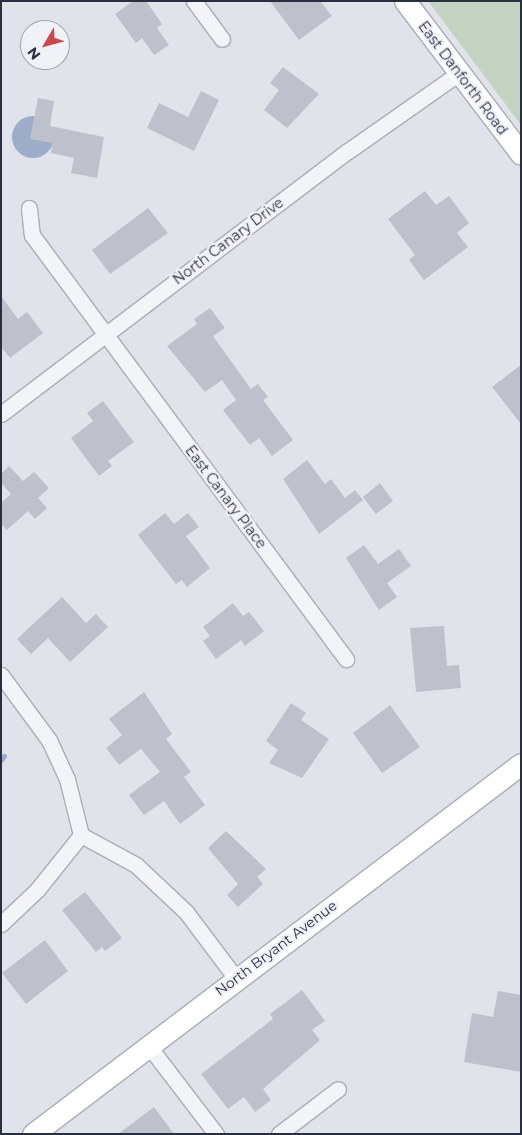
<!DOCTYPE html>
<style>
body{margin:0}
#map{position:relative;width:522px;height:1135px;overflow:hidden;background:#e0e3e9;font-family:Montserrat,sans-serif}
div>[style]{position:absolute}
.green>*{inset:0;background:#c4d3c1}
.water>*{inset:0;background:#9cacc9}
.round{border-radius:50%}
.stream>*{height:5px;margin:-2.5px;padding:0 2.5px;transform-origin:2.5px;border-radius:2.5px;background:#9cacc9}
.building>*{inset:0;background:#bec1cc}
.roads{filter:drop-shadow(1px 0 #a9adb6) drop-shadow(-1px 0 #a9adb6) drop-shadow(0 1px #a9adb6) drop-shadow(0 -1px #a9adb6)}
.street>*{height:15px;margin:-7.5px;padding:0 7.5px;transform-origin:7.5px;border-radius:7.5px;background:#f3f4f7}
.secondary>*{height:21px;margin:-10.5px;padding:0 10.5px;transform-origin:10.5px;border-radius:10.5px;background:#fff}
span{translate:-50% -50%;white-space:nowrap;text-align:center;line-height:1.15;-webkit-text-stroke:4.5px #f0f2f7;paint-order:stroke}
.street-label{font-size:14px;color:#292f40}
.frame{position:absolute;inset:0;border:2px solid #292f40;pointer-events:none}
.north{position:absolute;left:20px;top:20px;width:50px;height:50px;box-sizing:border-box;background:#f0f2f7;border:1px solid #a0a4ae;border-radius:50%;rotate:233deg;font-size:14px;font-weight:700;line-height:20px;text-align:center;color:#292f40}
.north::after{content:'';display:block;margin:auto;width:18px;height:22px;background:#cd474a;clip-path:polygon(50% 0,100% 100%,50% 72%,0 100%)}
</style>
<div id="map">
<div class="green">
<div style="clip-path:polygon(428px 1px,521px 1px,521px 125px)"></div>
</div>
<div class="water">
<div class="round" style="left:12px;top:116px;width:42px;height:42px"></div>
</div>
<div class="stream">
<div style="left:1px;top:760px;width:5px;rotate:-53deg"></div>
</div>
<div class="building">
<div style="clip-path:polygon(133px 1px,146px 1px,162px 24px,157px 28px,169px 45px,154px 55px,142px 38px,136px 43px,115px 14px)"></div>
<div style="clip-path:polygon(270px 1px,320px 1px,332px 16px,299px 40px)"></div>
<div style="clip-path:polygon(283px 67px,319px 94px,287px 128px,264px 110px,279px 90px,270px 83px)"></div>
<div style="clip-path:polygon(201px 91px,219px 100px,194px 151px,147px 128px,159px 103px,188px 117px)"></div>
<div style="clip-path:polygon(38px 98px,54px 101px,50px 126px,104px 137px,97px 178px,71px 173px,74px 158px,51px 153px,52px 143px,30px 139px)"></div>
<div style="clip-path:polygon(425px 191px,436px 205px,449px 196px,469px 223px,457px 233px,468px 247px,424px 280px,409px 260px,415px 255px,388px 219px)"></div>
<div style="clip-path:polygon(148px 208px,168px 233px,110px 274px,92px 250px)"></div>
<div style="clip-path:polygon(1px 296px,18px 319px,27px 312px,43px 333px,10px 358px,1px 347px)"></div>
<div style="clip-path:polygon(210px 308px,225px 328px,213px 336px,251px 389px,258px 384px,268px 397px,263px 400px,293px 440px,272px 456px,259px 438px,250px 445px,223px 410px,236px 400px,222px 380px,205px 392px,167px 346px,197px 324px,194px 319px)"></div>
<div style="clip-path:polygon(521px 365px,521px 424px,492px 387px)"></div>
<div style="clip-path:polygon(103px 401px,134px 442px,108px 461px,112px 466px,99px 476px,71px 438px,93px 421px,87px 413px)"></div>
<div style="clip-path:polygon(307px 460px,325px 484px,331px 479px,345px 498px,355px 490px,363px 500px,319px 534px,283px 479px)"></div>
<div style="clip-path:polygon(9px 466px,23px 481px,34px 472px,49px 488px,38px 498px,47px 508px,35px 519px,28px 511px,7px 530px,1px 524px,1px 503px,11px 494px,1px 483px,1px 474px)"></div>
<div style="clip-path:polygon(380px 483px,393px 501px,376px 514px,363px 497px)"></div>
<div style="clip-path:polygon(165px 513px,174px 524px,188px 513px,199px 527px,186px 536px,210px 568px,187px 587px,182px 580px,176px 584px,138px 535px)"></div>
<div style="clip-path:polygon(364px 545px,378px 564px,399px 549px,411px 566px,387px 583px,397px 597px,379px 610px,346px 558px)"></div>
<div style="clip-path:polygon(62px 597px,86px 623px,96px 614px,108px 627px,70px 662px,48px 638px,31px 654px,17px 639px)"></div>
<div style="clip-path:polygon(233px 603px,243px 616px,249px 612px,264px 631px,245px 646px,241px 640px,216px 659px,203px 641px,210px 636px,203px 627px)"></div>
<div style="clip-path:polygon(444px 626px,447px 666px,459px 665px,461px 688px,416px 692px,410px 628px)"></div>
<div style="clip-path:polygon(144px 692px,172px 734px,166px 739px,191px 772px,184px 777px,205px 805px,180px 824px,164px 801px,144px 815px,129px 795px,160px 772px,141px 749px,119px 765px,106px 748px,122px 735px,109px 719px)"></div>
<div style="clip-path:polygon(291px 703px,306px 713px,301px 720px,329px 739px,302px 778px,269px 763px,278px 750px,266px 741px)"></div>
<div style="clip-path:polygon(390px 705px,420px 747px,382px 773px,353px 733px)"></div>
<div style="clip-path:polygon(226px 831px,266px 869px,257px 877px,263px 884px,238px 907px,227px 895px,238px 884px,208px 848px)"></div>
<div style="clip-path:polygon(85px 892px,122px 938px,105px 951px,102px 947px,96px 952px,62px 910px)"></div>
<div style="clip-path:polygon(45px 940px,68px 971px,26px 1004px,2px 973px)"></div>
<div style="clip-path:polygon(302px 990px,325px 1021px,312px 1030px,320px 1040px,263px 1089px,271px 1100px,255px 1112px,244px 1097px,228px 1109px,201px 1074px,273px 1019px,270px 1014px)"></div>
<div style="clip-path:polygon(498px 991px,521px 995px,521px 1072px,464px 1062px,472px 1013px,493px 1017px)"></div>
<div style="clip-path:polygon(154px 1107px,174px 1134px,118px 1134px)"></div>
</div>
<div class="roads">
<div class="street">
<div style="left:194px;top:1px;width:47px;rotate:53.6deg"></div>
<div style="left:29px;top:208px;width:27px;rotate:84deg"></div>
<div style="left:32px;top:235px;width:528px;rotate:53.48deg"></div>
<div style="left:1px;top:414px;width:435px;rotate:-37.2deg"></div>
<div style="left:348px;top:151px;width:136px;rotate:-35.1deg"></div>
<div style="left:1px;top:675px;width:81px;rotate:53.6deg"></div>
<div style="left:49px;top:740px;width:43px;rotate:65.2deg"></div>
<div style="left:67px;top:779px;width:58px;rotate:76deg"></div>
<div style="left:81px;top:835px;width:63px;rotate:28.6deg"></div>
<div style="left:136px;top:865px;width:69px;rotate:43.2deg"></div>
<div style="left:186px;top:912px;width:81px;rotate:53deg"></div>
<div style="left:1px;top:924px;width:50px;rotate:-43.4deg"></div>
<div style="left:37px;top:890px;width:70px;rotate:-51.3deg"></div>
<div style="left:148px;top:1045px;width:112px;rotate:52.6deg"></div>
<div style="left:279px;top:1134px;width:74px;rotate:-37.3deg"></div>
</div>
<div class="secondary">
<div style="left:405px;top:1px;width:192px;rotate:52.8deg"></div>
<div style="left:33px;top:1134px;width:612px;rotate:-37.17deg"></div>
</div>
</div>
<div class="street-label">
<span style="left:463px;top:78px;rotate:53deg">East Danforth Road</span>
<span style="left:228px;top:241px;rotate:-37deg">North Canary Drive</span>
<span style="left:226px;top:497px;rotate:53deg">East Canary Place</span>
<span style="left:276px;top:948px;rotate:-37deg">North Bryant Avenue</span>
</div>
<div class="frame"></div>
<div class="north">N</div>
</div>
